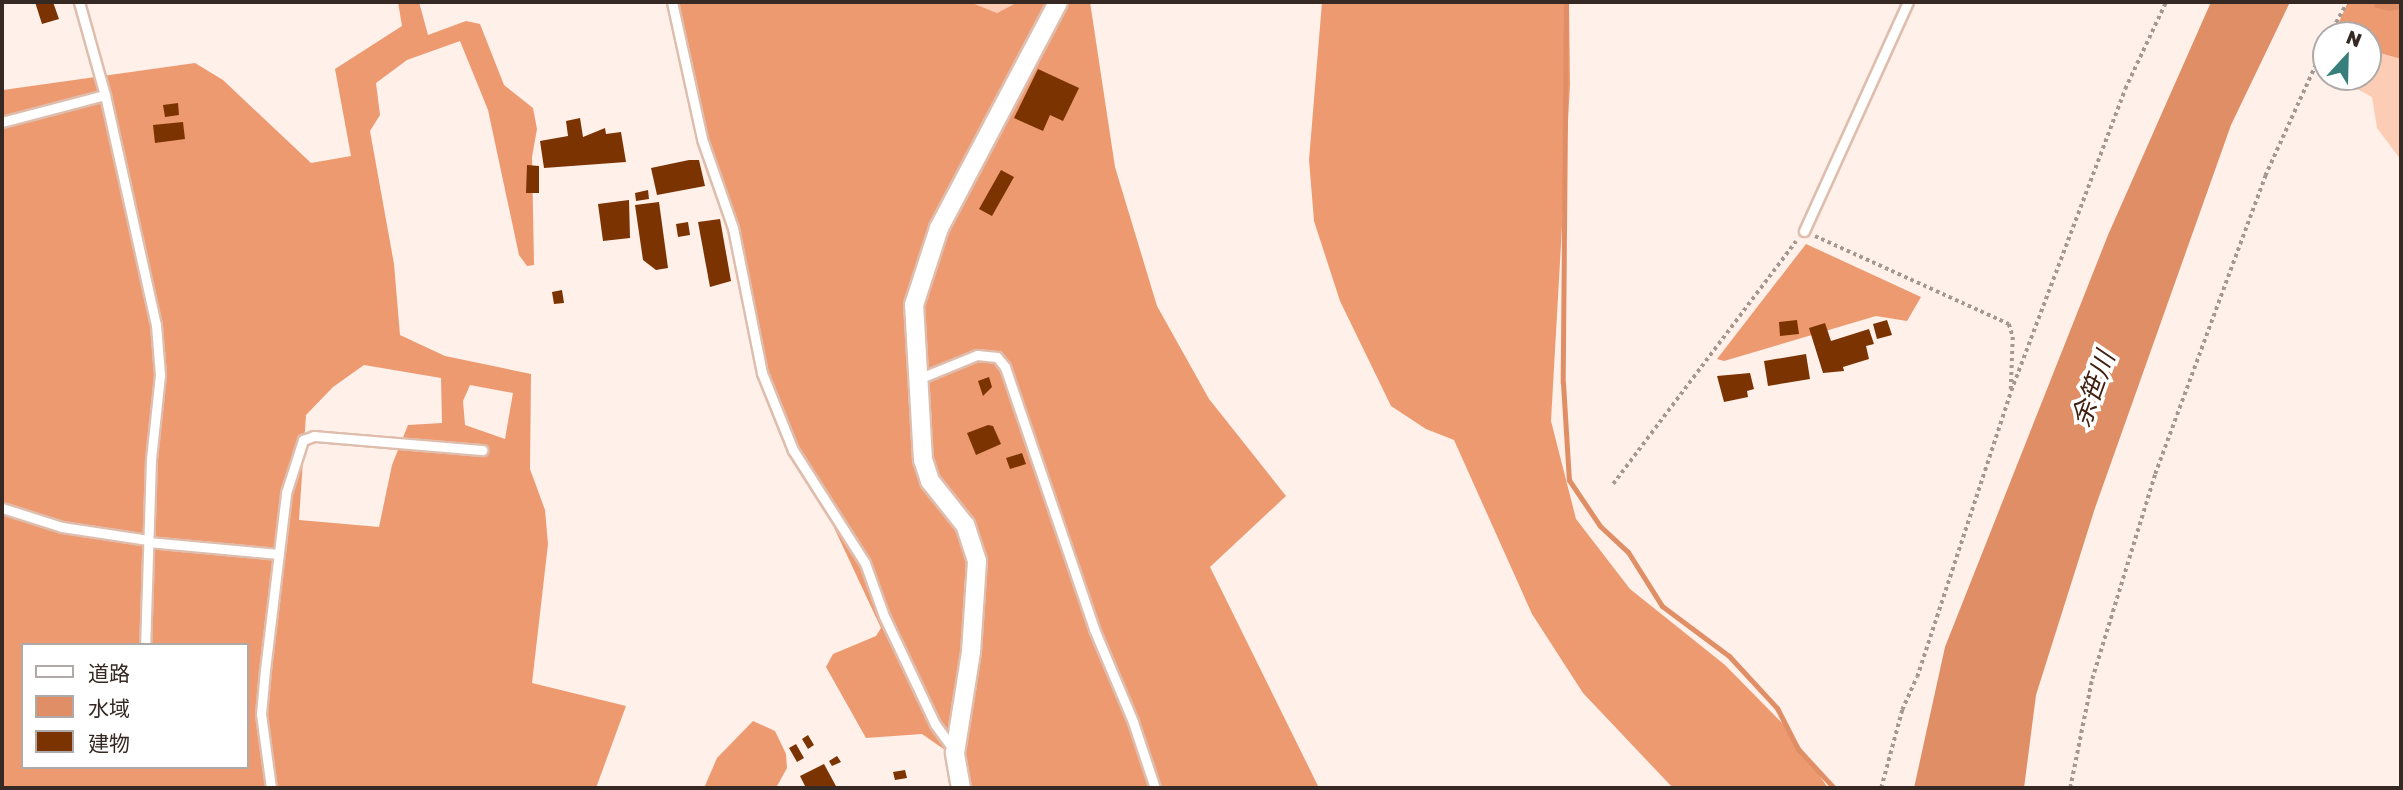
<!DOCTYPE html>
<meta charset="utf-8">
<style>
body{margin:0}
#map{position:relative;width:2403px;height:790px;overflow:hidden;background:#fff0e9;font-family:"Golos Text","Noto Sans JP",sans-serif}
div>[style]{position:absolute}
.green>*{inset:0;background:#fdccb5}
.forest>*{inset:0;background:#ed9a71}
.water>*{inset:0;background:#e08e66}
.stream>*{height:5px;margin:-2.5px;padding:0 2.5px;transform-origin:2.5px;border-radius:2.5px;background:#e08e66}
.building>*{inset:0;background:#7c3302}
.path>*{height:3.5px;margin-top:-1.75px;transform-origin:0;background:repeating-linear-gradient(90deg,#a69791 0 3.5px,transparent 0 7px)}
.roads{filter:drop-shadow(2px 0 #dfbdad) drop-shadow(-2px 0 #dfbdad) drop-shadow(0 2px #dfbdad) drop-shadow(0 -2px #dfbdad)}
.lane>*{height:9px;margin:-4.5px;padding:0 4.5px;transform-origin:4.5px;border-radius:4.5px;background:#fff}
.street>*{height:18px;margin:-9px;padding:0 9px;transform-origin:9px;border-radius:9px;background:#fff}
span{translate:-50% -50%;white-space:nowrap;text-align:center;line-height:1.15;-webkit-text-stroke:7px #fff;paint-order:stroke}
.water-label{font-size:26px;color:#41210f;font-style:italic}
.frame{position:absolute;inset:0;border:4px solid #362923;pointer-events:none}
.legend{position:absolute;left:21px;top:643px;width:228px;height:126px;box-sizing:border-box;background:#fff;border:2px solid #afa9a7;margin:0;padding:9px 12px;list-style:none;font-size:21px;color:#362923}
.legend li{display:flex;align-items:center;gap:14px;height:35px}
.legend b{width:35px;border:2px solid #afa9a7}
.north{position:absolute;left:2312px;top:21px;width:70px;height:70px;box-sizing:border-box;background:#fff;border:2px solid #afa9a7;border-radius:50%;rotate:22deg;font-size:19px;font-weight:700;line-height:28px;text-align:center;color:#362923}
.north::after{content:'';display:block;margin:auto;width:24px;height:32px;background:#377f7b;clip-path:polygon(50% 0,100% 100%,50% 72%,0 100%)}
</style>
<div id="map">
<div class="green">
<div style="clip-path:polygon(970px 2px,1018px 2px,997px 13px)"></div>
<div style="clip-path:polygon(2373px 51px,2401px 59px,2401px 160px,2377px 128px,2372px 97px,2335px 77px,2368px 77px,2368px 56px)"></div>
</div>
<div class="forest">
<div style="clip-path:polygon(evenodd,398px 2px,419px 2px,428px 35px,466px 21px,480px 24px,504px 85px,533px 108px,537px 129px,532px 157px,534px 265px,527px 266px,519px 255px,488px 110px,460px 41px,407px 60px,376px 83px,380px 115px,370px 131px,394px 264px,400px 335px,445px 356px,531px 374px,530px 469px,545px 510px,548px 544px,532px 683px,626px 706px,596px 788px,2px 788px,2px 87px,3px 90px,195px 63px,223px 80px,311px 163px,351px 156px,335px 69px,402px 26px,398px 2px,364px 365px,441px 378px,442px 423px,408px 425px,392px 465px,379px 527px,299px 520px,306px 415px,333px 387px,364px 365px,398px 2px,470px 385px,513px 393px,505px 439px,465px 425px,463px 401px,470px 385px,398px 2px,23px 645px,247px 645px,247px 767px,23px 767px,23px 645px)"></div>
<div style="clip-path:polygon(679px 2px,970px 2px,997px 13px,1018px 2px,1090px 2px,1115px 167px,1157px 306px,1209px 399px,1286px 496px,1210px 567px,1319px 788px,966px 788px,961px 761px,922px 734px,866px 738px,826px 667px,833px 654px,876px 636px,881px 628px,795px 444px,766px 368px,743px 245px,708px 135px)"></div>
<div style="clip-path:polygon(1322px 2px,1569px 2px,1570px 85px,1551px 421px,1576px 519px,1630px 589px,1725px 665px,1787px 728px,1828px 788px,1673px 788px,1583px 693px,1532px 614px,1454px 440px,1426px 429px,1391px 406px,1340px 301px,1314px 221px,1309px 160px)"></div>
<div style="clip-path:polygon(2348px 2px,2401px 2px,2401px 59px,2373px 51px,2368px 56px,2368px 35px,2333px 35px)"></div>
<div style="clip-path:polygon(1806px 244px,1921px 297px,1907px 321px,1876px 316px,1724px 361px,1717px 359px)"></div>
<div style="clip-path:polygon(753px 721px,775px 731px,786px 754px,787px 768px,776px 788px,704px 788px,717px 758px)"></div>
</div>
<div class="water">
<div style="clip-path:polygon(2211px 2px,2290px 2px,2231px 125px,2095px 508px,2036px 695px,2024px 788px,1914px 788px,1945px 647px,2108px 235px)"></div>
<div style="clip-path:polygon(2376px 2px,2401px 2px,2401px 9px,2389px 11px,2374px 7px)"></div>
</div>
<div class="stream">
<div style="left:1566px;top:2px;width:381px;rotate:90.5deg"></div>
<div style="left:1563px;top:383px;width:97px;rotate:86.5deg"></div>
<div style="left:1569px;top:480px;width:55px;rotate:56deg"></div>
<div style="left:1600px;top:526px;width:38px;rotate:43deg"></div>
<div style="left:1628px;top:552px;width:64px;rotate:57.8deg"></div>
<div style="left:1662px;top:606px;width:84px;rotate:36.7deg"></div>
<div style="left:1729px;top:656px;width:71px;rotate:47.3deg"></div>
<div style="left:1777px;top:708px;width:46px;rotate:62.9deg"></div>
<div style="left:1798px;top:749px;width:53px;rotate:47.3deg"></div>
</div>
<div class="building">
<div style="clip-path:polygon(35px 2px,53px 2px,59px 19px,42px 24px)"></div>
<div style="clip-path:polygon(1038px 69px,1079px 88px,1063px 121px,1050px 115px,1043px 131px,1014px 118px)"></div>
<div style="clip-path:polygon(178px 103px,179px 115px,165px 117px,163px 105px)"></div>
<div style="clip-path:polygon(580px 118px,583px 137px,605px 128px,606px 134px,621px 132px,626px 162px,544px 168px,540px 141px,568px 136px,566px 121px)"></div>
<div style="clip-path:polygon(183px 122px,185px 139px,155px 143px,153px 125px)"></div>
<div style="clip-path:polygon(689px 160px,699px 160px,705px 186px,657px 195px,651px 168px)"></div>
<div style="clip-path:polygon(527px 165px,539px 166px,539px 193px,526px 193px)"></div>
<div style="clip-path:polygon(1001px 170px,1014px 177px,992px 216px,979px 209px)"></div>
<div style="clip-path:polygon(648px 190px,649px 199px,636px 201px,635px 193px)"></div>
<div style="clip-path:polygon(629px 200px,630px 238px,603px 241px,598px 204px)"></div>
<div style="clip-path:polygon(659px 202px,668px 268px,656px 270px,643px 260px,635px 205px)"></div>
<div style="clip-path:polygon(720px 219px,731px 281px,710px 287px,698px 222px)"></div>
<div style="clip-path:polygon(688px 222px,690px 235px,678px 237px,676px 224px)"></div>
<div style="clip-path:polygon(562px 290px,564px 303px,554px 304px,552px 292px)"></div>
<div style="clip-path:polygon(1797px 320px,1799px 334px,1780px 336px,1779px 322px)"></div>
<div style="clip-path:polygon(1887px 320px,1892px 335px,1877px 339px,1873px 324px)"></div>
<div style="clip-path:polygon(1825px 323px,1831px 341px,1869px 329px,1874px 344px,1866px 346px,1869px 359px,1843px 367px,1844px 371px,1823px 373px,1809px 328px)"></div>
<div style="clip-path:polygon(1806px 354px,1810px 379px,1768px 386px,1764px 361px)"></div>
<div style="clip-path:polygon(1750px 373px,1754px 389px,1747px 391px,1748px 397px,1724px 402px,1717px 376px)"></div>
<div style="clip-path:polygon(989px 377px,992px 387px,983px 396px,978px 381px)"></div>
<div style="clip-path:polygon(988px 425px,993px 426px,1001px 444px,976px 455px,967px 433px)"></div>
<div style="clip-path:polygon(1022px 453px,1026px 464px,1010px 469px,1006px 458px)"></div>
<div style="clip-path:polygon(808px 735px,814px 745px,808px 749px,802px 739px)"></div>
<div style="clip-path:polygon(796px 744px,804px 758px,797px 762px,789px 748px)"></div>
<div style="clip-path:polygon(837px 756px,841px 762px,832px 766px,829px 761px)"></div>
<div style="clip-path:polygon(824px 764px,837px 788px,805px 786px,800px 776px)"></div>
<div style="clip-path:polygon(905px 770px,907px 778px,895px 780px,893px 772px)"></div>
</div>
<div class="path">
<div style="left:2329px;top:35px;width:38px;rotate:-61deg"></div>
<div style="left:1815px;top:236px;width:213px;rotate:24.4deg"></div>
<div style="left:2009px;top:324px;width:14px;rotate:73deg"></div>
<div style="left:2013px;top:337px;width:52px;rotate:92.2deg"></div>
<div style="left:1613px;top:484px;width:304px;rotate:-53deg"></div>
<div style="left:1881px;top:788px;width:81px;rotate:-74.9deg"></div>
<div style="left:1902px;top:710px;width:36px;rotate:-66deg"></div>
<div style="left:1917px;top:677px;width:301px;rotate:-71.8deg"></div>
<div style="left:2011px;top:391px;width:323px;rotate:-69.3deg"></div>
<div style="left:2125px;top:89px;width:96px;rotate:-64.8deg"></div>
<div style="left:2070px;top:788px;width:111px;rotate:-78.6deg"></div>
<div style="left:2092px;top:679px;width:214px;rotate:-72.9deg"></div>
<div style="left:2155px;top:474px;width:318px;rotate:-69.7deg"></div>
<div style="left:2265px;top:176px;width:147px;rotate:-65.5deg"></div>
</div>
<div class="roads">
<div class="lane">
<div style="left:79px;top:2px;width:97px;rotate:74.4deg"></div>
<div style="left:105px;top:95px;width:236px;rotate:77.5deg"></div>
<div style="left:156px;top:325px;width:50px;rotate:85.4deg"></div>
<div style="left:160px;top:375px;width:84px;rotate:96.1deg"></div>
<div style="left:151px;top:459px;width:186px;rotate:91.8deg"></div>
<div style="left:672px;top:2px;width:140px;rotate:77.6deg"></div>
<div style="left:702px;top:139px;width:94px;rotate:70.8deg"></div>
<div style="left:733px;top:228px;width:148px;rotate:78.7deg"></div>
<div style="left:762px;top:373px;width:83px;rotate:68.1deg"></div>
<div style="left:793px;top:450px;width:134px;rotate:57.5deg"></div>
<div style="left:865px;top:563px;width:56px;rotate:70.3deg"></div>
<div style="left:884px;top:616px;width:119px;rotate:64.7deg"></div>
<div style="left:935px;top:724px;width:34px;rotate:54deg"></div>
<div style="left:2px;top:122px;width:106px;rotate:-14.7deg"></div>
<div style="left:1804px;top:231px;width:252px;rotate:-65.6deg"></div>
<div style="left:918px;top:379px;width:64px;rotate:-22.1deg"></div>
<div style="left:977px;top:355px;width:20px;rotate:6deg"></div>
<div style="left:997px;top:357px;width:13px;rotate:51deg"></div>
<div style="left:1005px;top:367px;width:277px;rotate:71.2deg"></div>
<div style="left:1094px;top:629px;width:101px;rotate:67.2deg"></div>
<div style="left:1133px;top:722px;width:70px;rotate:71.6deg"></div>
<div style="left:2px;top:508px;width:63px;rotate:17.6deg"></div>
<div style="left:62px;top:527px;width:87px;rotate:8.6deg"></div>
<div style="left:148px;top:542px;width:131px;rotate:5.3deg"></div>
<div style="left:271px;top:788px;width:75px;rotate:-97.7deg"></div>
<div style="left:261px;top:714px;width:44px;rotate:-84.8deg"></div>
<div style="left:265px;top:670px;width:178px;rotate:-83.2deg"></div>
<div style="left:286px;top:493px;width:56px;rotate:-72.2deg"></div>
<div style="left:303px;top:440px;width:12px;rotate:-20deg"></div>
<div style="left:314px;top:436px;width:169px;rotate:4.8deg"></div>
</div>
<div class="street">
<div style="left:961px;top:788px;width:36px;rotate:-100deg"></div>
<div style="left:955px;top:753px;width:102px;rotate:-81deg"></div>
<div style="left:971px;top:652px;width:91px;rotate:-86.2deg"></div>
<div style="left:977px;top:561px;width:38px;rotate:-108deg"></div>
<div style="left:965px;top:525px;width:56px;rotate:-128.5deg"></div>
<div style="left:930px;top:481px;width:22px;rotate:-108deg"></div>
<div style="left:923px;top:460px;width:155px;rotate:-93.3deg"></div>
<div style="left:914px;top:305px;width:81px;rotate:-72deg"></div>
<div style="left:939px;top:228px;width:255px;rotate:-62.2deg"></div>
</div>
</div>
<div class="water-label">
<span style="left:2093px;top:389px;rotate:-70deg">余笹川</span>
</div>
<div class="frame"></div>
<ul class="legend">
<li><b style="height:9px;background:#fff"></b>道路</li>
<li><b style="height:19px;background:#e08e66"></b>水域</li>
<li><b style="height:19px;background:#7c3302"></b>建物</li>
</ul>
<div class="north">N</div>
</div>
